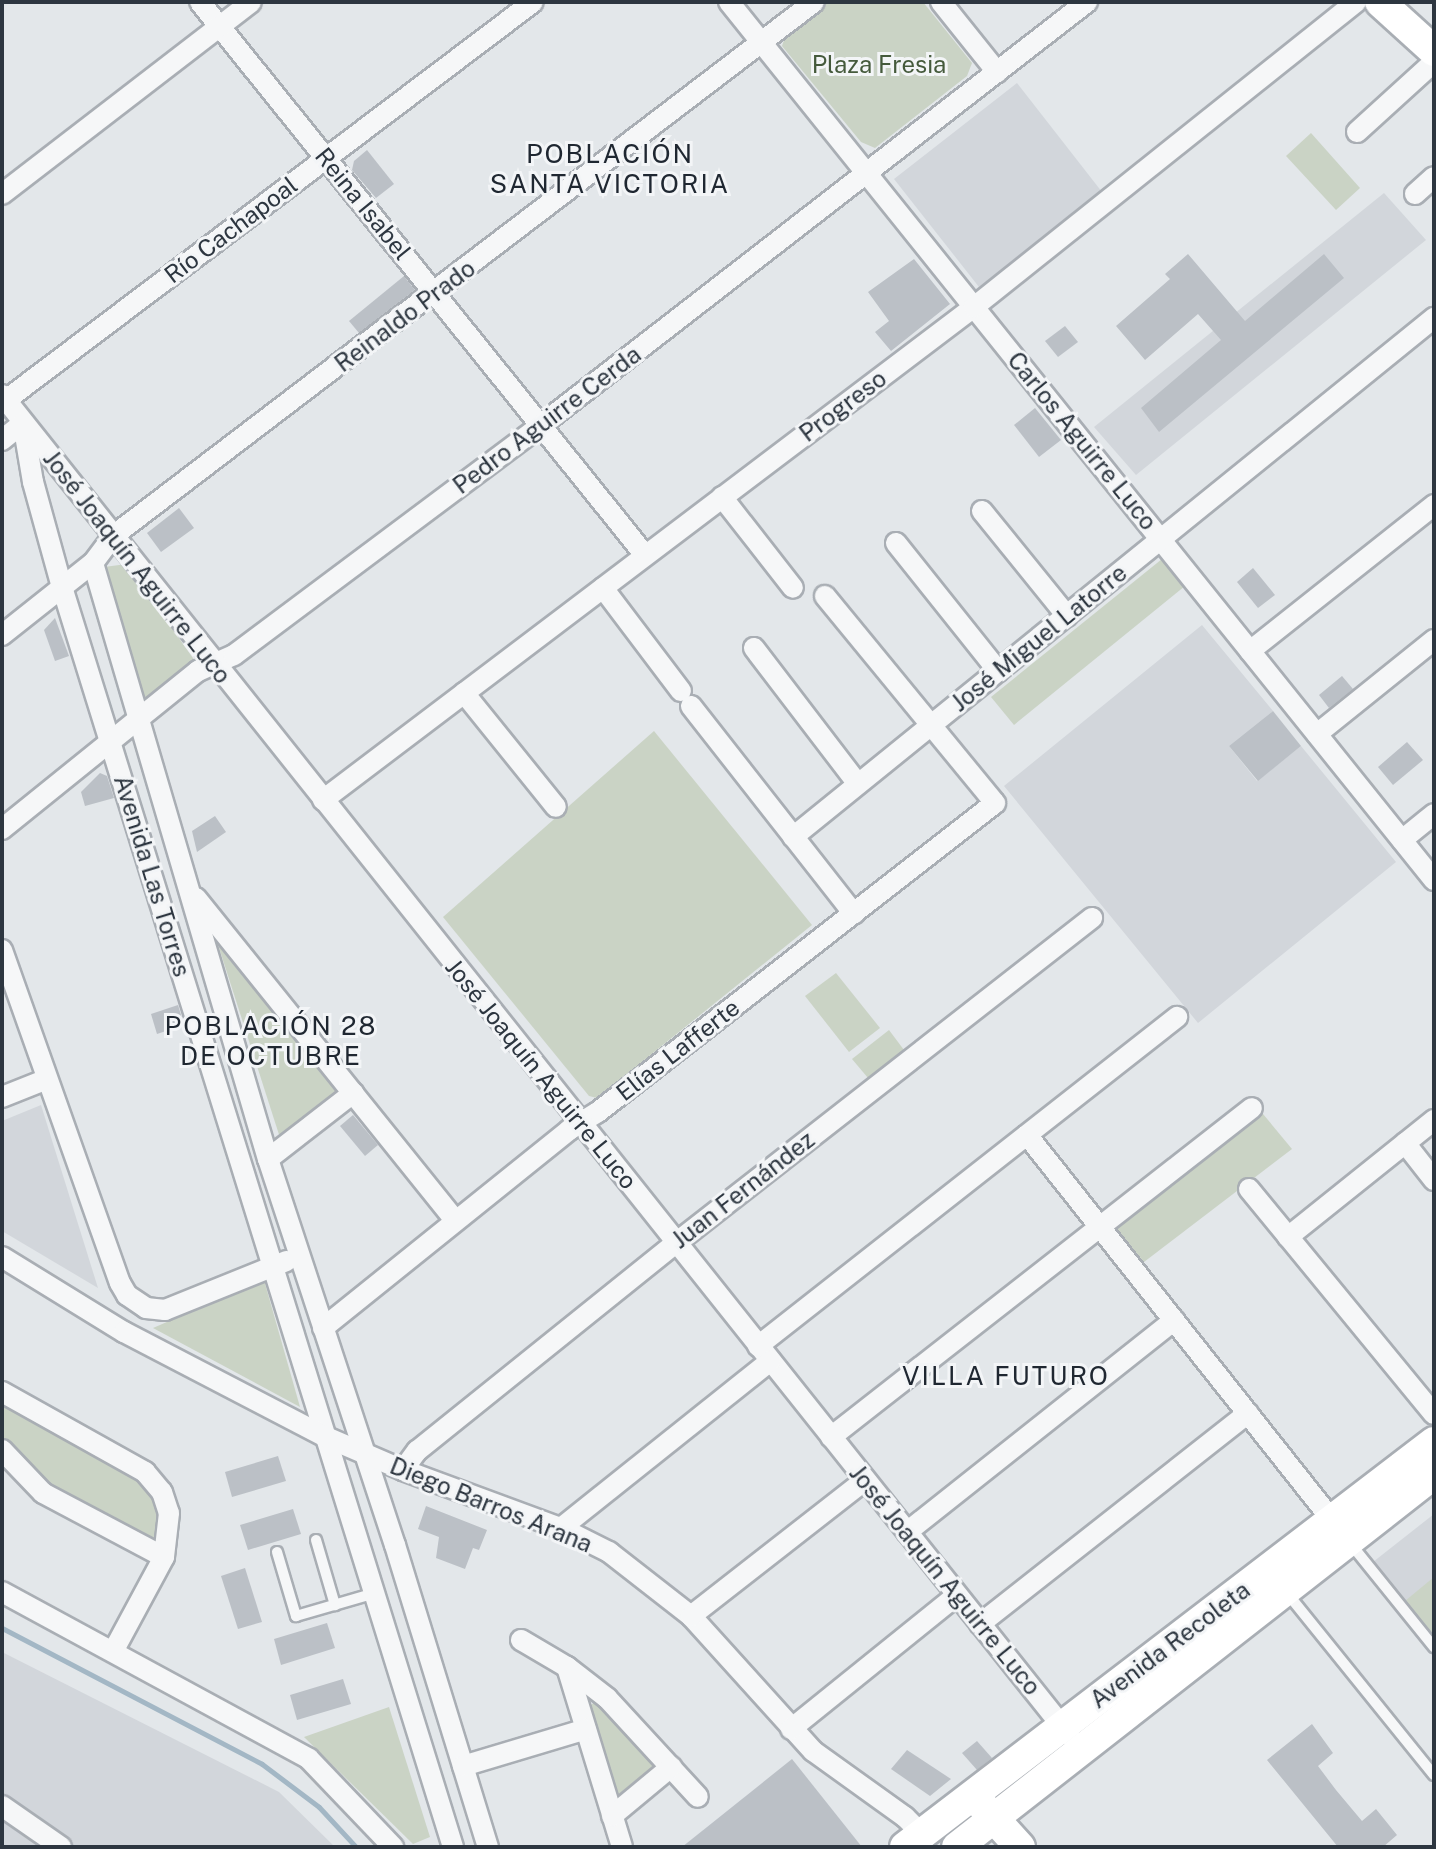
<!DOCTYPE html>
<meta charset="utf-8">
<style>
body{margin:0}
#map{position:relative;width:1436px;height:1849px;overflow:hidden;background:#e3e7ea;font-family:"Public Sans",sans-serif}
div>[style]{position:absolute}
.built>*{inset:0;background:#d2d6db}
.green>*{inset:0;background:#cad3c5}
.stream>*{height:5px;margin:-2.5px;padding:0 2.5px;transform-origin:2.5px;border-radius:2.5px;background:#a3b7c5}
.building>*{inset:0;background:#bbc0c6}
.roads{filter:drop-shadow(2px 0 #a9aeb4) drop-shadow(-2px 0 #a9aeb4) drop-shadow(0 2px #a9aeb4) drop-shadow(0 -2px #a9aeb4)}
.lane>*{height:10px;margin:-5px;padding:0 5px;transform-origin:5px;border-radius:5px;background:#f6f7f8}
.street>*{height:20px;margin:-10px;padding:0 10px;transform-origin:10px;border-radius:10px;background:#f6f7f8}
.secondary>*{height:30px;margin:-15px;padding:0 15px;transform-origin:15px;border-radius:15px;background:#fff}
span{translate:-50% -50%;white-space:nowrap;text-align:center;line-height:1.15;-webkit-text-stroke:6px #f3f5f7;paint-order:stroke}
.park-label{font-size:24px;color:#455a3c}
.street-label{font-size:24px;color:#2d3640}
.neighbourhood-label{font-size:26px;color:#1f2731;letter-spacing:2px}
.frame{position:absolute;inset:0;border:4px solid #2d3640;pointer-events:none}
</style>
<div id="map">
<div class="built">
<div style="clip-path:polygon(1017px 83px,1102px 192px,979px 287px,894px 179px)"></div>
<div style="clip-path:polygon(1384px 193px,1426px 240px,1136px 475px,1094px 427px)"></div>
<div style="clip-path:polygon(1202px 625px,1273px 711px,1229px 746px,1257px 781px,1301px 746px,1396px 862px,1198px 1023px,1004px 786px)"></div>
<div style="clip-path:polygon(41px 1105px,98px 1288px,2px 1231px,2px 1121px)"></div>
<div style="clip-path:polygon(1434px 1514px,1434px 1638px,1373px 1562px)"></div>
<div style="clip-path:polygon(2px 1652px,279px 1792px,335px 1847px,2px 1847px)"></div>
</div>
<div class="green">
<div style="clip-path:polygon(826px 2px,923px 2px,972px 63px,967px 76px,875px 148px,861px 142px,782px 46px,786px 34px)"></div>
<div style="clip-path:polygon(1311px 133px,1360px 188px,1336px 210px,1286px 156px)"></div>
<div style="clip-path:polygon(1162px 559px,1185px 586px,1014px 725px,991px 697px)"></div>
<div style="clip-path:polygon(127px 564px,195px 661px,143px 700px,104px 567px)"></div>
<div style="clip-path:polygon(654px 731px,812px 925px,597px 1098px,589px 1096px,443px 917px)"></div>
<div style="clip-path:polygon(213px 929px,341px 1088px,282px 1144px)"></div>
<div style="clip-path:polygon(836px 973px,880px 1028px,849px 1052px,805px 996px)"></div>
<div style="clip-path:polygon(889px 1030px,904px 1050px,868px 1078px,852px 1059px)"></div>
<div style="clip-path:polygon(1263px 1114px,1292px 1149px,1144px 1262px,1115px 1228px)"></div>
<div style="clip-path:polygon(264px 1280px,300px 1407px,153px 1328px)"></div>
<div style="clip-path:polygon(2px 1400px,144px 1480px,161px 1518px,155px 1548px,44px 1488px,2px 1445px)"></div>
<div style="clip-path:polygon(1434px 1577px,1434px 1638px,1405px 1601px)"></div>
<div style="clip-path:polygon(599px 1699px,659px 1765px,617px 1803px,588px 1707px)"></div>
<div style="clip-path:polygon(389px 1707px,430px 1837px,413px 1844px,304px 1737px)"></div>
</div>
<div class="stream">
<div style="left:2px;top:1628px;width:293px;rotate:27.6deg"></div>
<div style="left:262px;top:1764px;width:71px;rotate:37deg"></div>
<div style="left:319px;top:1807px;width:54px;rotate:47.2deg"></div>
</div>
<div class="building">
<div style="clip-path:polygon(367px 150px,394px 184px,376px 198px,352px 170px,354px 161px)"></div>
<div style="clip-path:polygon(1188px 254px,1245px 321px,1324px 254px,1344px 278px,1159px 432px,1141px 408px,1221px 340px,1198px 314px,1145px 360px,1116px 326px,1170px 279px,1165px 274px)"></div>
<div style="clip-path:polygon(914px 259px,950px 304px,891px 351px,875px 332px,889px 321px,868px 292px)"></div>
<div style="clip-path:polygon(404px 276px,415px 290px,359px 333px,349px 321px)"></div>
<div style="clip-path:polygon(1065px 326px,1078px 342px,1058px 357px,1045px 341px)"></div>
<div style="clip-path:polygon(1035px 408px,1061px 440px,1039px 457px,1014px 425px)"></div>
<div style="clip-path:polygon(179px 508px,194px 528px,161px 552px,147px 533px)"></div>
<div style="clip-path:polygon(1253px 568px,1275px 595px,1258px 608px,1237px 582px)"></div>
<div style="clip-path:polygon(55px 618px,69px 656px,55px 661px,44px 630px)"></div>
<div style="clip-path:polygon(1342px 676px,1353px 689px,1329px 708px,1319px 695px)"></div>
<div style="clip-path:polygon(1273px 711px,1301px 746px,1258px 781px,1229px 746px)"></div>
<div style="clip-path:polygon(1407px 742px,1423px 760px,1393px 785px,1378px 767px)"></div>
<div style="clip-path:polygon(100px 773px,107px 776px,114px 798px,85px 806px,81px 792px)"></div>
<div style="clip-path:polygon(215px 816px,226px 832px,197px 852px,192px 831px)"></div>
<div style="clip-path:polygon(178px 1005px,184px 1025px,157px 1034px,151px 1014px)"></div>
<div style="clip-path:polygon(353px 1115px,378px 1145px,365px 1156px,340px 1126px)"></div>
<div style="clip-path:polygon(278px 1456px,286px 1481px,232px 1497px,225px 1472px)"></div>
<div style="clip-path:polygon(426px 1506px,487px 1530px,479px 1550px,473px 1548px,465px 1569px,436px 1558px,439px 1537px,418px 1529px)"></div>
<div style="clip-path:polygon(293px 1509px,301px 1534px,248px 1550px,240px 1525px)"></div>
<div style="clip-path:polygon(245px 1568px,262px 1622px,238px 1629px,221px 1576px)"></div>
<div style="clip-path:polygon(327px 1623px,335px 1648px,281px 1665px,274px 1639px)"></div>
<div style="clip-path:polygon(343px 1679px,351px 1704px,297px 1720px,290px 1695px)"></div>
<div style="clip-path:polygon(1312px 1724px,1333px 1753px,1318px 1766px,1336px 1790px,1362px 1821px,1376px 1809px,1397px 1835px,1383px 1847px,1338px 1847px,1267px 1760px)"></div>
<div style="clip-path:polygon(977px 1741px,992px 1758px,977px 1770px,962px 1753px)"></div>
<div style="clip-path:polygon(907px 1750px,951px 1779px,930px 1796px,891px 1769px)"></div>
<div style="clip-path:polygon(792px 1759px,862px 1847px,682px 1847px)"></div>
</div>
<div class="roads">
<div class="lane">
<div style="left:316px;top:1540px;width:68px;rotate:73.7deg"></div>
<div style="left:1350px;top:1543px;width:134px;rotate:51.1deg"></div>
<div style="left:277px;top:1552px;width:67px;rotate:73.5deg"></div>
<div style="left:296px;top:1616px;width:82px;rotate:-16.2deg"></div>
<div style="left:1287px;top:1593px;width:234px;rotate:51.1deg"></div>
</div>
<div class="street">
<div style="left:200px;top:2px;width:710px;rotate:51.18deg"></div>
<div style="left:729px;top:2px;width:1126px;rotate:51.24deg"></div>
<div style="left:941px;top:2px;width:90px;rotate:51.3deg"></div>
<div style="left:1357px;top:132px;width:104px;rotate:-42.3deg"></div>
<div style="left:2px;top:194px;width:314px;rotate:-37.6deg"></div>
<div style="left:1415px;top:194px;width:25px;rotate:-42deg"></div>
<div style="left:2px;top:395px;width:1713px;rotate:51.47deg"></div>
<div style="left:6px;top:400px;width:660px;rotate:-37.06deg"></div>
<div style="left:23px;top:423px;width:60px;rotate:80.4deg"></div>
<div style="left:33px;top:482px;width:109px;rotate:74.6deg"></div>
<div style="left:62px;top:587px;width:1319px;rotate:72.76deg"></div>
<div style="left:2px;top:440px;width:27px;rotate:-39deg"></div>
<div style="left:722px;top:497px;width:115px;rotate:52deg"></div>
<div style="left:982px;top:511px;width:135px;rotate:51deg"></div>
<div style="left:896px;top:543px;width:164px;rotate:51.4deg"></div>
<div style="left:93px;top:563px;width:621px;rotate:73.64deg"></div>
<div style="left:268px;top:1159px;width:406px;rotate:71.8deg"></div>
<div style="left:395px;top:1545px;width:316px;rotate:72.9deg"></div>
<div style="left:603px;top:588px;width:129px;rotate:52.9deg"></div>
<div style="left:2px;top:635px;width:116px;rotate:-38.4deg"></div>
<div style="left:93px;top:563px;width:34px;rotate:-53deg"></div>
<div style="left:113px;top:536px;width:881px;rotate:-37.3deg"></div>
<div style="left:754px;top:648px;width:171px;rotate:52.6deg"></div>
<div style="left:1250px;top:651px;width:235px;rotate:-38.4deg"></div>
<div style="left:464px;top:693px;width:146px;rotate:51.1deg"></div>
<div style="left:691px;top:706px;width:264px;rotate:51.9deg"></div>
<div style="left:1317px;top:734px;width:150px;rotate:-38.8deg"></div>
<div style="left:323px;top:800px;width:817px;rotate:-37.14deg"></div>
<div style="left:974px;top:307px;width:489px;rotate:-38.6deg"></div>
<div style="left:2px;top:829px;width:252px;rotate:-38.9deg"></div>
<div style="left:198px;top:671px;width:39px;rotate:-24deg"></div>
<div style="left:234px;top:655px;width:384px;rotate:-36.8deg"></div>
<div style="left:541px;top:425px;width:691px;rotate:-37.77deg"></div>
<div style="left:793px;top:837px;width:825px;rotate:-39deg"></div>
<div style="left:1402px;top:840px;width:41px;rotate:-39.1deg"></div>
<div style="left:196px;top:898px;width:413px;rotate:51.2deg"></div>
<div style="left:2px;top:950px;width:353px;rotate:70.5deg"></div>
<div style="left:120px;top:1283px;width:14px;rotate:60deg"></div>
<div style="left:127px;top:1295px;width:23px;rotate:34deg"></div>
<div style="left:146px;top:1308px;width:19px;rotate:6deg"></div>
<div style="left:165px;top:1310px;width:131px;rotate:-22deg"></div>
<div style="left:2px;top:1097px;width:48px;rotate:-21.8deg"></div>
<div style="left:1027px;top:1135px;width:504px;rotate:51.61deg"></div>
<div style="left:1405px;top:1143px;width:47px;rotate:51.9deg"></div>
<div style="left:268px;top:1159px;width:108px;rotate:-37.8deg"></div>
<div style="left:1249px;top:1189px;width:291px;rotate:50.6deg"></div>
<div style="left:1288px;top:1237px;width:187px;rotate:-38.7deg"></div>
<div style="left:2px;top:1257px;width:143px;rotate:31.6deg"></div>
<div style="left:124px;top:1332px;width:228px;rotate:27.5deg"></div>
<div style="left:326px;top:1437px;width:84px;rotate:23.2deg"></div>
<div style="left:403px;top:1470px;width:168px;rotate:20.2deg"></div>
<div style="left:561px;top:1528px;width:54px;rotate:26.6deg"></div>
<div style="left:609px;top:1552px;width:104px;rotate:38deg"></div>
<div style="left:691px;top:1616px;width:182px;rotate:47.9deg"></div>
<div style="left:813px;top:1751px;width:113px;rotate:35.7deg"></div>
<div style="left:905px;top:1817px;width:24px;rotate:45deg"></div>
<div style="left:323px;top:1328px;width:316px;rotate:-38.8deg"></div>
<div style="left:569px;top:1130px;width:34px;rotate:-32deg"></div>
<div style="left:598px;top:1112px;width:503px;rotate:-37.89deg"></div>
<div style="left:995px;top:803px;width:268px;rotate:-129.4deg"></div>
<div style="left:758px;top:1346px;width:533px;rotate:-38.14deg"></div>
<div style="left:2px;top:1392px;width:164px;rotate:29.2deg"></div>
<div style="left:145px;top:1472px;width:26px;rotate:50deg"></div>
<div style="left:162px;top:1492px;width:22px;rotate:72deg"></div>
<div style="left:169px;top:1513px;width:44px;rotate:96.5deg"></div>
<div style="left:164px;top:1557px;width:106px;rotate:118.3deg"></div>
<div style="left:831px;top:1437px;width:534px;rotate:-38.01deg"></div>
<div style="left:2px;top:1450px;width:59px;rotate:46.4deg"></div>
<div style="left:43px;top:1493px;width:137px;rotate:27.9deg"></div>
<div style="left:403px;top:1470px;width:24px;rotate:-54deg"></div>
<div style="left:417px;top:1451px;width:332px;rotate:-38.8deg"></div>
<div style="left:676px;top:1243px;width:528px;rotate:-38deg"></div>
<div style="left:561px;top:1528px;width:268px;rotate:-38.6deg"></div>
<div style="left:907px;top:1532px;width:341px;rotate:-38.4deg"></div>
<div style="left:2px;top:1592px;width:349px;rotate:28.5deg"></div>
<div style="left:309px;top:1759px;width:122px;rotate:46.3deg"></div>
<div style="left:691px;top:1616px;width:221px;rotate:-38deg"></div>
<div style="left:980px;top:1624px;width:341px;rotate:-38.2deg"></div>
<div style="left:521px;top:1640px;width:53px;rotate:30.4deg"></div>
<div style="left:567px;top:1667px;width:51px;rotate:37.8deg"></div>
<div style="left:607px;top:1698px;width:134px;rotate:47.4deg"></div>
<div style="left:567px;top:1667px;width:188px;rotate:73deg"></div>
<div style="left:791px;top:1729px;width:213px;rotate:-38.9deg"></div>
<div style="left:463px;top:1766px;width:128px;rotate:-16.7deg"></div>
<div style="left:2px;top:1806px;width:72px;rotate:34.8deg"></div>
<div style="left:612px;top:1816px;width:77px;rotate:-39.7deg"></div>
</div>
<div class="secondary">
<div style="left:1380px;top:2px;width:73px;rotate:42.2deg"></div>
<div style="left:981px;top:1804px;width:58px;rotate:47.8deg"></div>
<div style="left:905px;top:1847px;width:666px;rotate:-37.44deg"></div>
<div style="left:957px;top:1847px;width:606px;rotate:-38.02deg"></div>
</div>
</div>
<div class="park-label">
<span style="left:879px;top:65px">Plaza Fresia</span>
</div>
<div class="street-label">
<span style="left:363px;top:204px;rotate:51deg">Reina Isabel</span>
<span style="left:231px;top:230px;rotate:-37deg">Río Cachapoal</span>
<span style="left:405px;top:316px;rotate:-37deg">Reinaldo Prado</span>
<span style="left:843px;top:406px;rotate:-37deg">Progreso</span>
<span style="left:547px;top:420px;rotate:-37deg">Pedro Aguirre Cerda</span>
<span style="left:1082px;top:441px;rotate:51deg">Carlos Aguirre Luco</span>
<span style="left:137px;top:567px;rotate:52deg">José Joaquín Aguirre Luco</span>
<span style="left:1039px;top:638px;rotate:-39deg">José Miguel Latorre</span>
<span style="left:152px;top:876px;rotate:73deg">Avenida Las Torres</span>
<span style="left:678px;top:1050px;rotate:-38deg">Elías Lafferte</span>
<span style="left:541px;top:1074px;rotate:51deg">José Joaquín Aguirre Luco</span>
<span style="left:743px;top:1190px;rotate:-38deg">Juan Fernández</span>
<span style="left:491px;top:1505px;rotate:22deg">Diego Barros Arana</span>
<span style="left:945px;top:1580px;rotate:51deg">José Joaquín Aguirre Luco</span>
<span style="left:1170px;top:1645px;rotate:-37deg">Avenida Recoleta</span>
</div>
<div class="neighbourhood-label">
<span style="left:610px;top:169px">POBLACIÓN<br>SANTA VICTORIA</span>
<span style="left:271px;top:1041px">POBLACIÓN 28<br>DE OCTUBRE</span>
<span style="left:1006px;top:1376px">VILLA FUTURO</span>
</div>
<div class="frame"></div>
</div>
